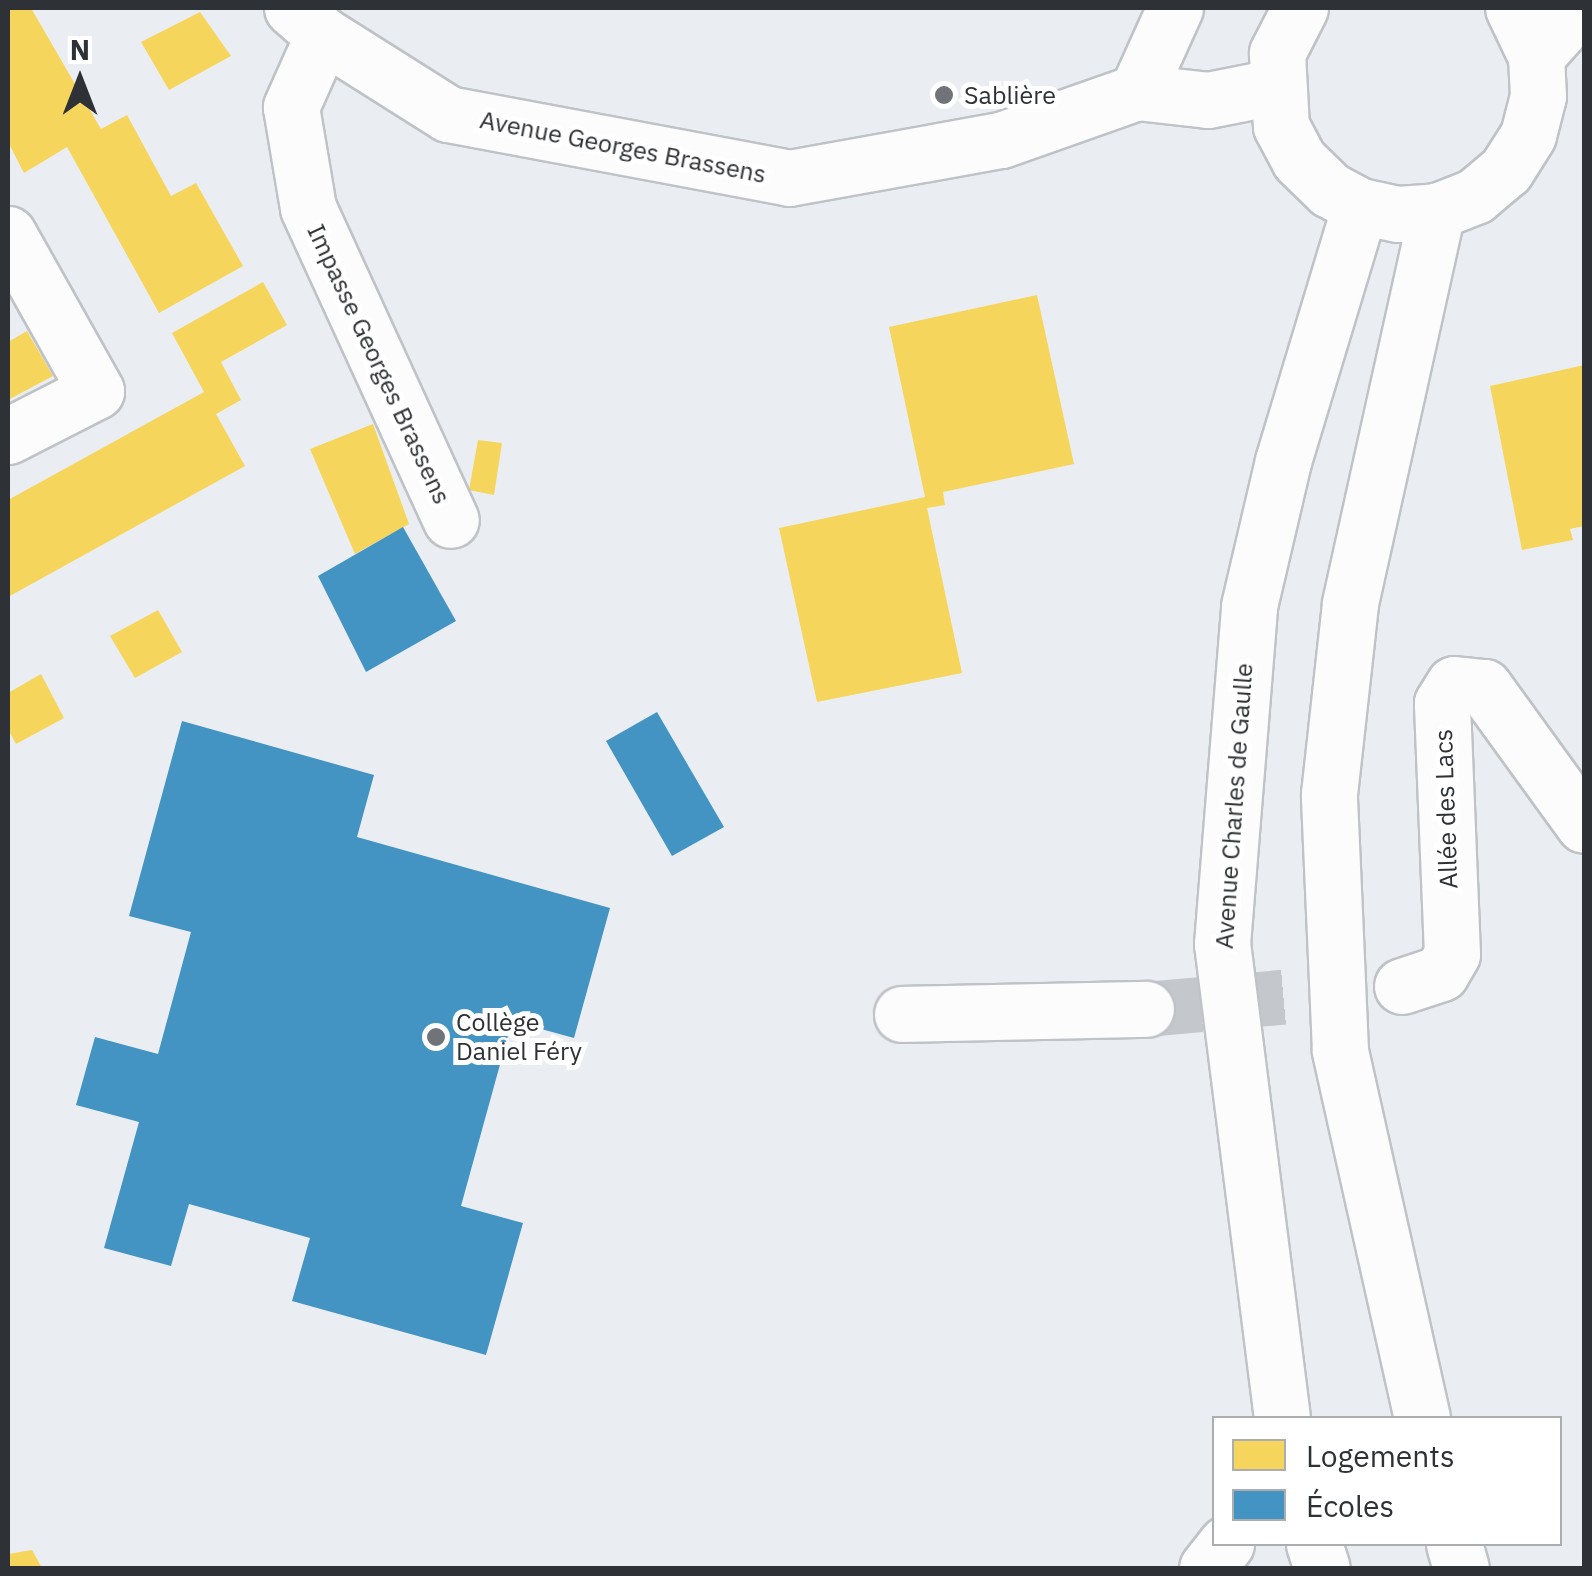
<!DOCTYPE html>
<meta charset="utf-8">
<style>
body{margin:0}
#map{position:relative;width:1592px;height:1576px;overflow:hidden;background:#eaeef3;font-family:"IBM Plex Sans",sans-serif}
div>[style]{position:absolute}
.homes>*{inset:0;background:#f6d55c}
.schools>*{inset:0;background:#4393c3}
.street-tunnel>*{height:55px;margin-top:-27.5px;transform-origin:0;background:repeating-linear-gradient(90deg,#c4c8cd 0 55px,transparent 0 83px)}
.roads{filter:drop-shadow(2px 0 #bfc2c6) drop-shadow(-2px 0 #bfc2c6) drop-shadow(0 2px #bfc2c6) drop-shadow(0 -2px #bfc2c6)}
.street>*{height:55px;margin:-27.5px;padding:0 27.5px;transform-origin:27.5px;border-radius:27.5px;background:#fcfcfd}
.secondary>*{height:55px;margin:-27.5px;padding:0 27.5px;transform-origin:27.5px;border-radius:27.5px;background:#fcfcfd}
.dots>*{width:28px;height:28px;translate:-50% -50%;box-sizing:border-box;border:5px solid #fff;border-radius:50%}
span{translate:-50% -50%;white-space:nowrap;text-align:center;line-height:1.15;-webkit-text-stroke:10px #fff;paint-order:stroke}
.poi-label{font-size:25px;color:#2e3135}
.left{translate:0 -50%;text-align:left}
.street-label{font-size:25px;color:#2e3135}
.frame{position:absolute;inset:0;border:10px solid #2e3135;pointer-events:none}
.legend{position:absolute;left:1212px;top:1416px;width:350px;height:130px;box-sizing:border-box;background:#fff;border:2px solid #abadae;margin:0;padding:12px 18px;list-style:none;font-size:30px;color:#2e3135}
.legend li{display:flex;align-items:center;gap:20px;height:50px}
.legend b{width:50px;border:2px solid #abadae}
.north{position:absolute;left:30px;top:30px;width:100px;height:100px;-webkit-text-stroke:8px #fff;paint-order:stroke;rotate:0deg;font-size:28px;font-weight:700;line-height:40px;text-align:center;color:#2e3135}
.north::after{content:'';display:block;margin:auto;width:35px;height:45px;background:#2e3135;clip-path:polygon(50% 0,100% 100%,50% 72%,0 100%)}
</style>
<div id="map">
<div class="homes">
<div style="clip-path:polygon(8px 8px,31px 8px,101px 129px,127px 115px,171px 196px,196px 183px,243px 266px,159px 313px,67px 147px,24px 173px,8px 142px)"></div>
<div style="clip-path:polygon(200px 12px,231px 56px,169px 90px,141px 42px)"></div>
<div style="clip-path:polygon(263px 282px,287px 325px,221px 362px,241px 400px,216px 414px,245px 466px,8px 597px,8px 500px,204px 392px,172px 333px)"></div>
<div style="clip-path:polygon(1037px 295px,1074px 464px,943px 492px,945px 505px,927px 508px,962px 673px,817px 702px,779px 528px,925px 497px,889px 327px)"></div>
<div style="clip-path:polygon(27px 331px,53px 376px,8px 400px,8px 342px)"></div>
<div style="clip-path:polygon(1584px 365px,1584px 526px,1570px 529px,1573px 540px,1522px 550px,1490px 386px)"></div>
<div style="clip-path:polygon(373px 424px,409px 524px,355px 554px,310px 449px)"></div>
<div style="clip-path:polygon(478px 440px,502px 443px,494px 495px,469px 490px)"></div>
<div style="clip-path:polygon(158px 610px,182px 652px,135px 678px,110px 636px)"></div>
<div style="clip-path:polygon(41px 674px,64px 718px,16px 744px,8px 729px,8px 693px)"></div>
<div style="clip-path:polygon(32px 1550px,42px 1568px,8px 1568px,8px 1554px)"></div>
</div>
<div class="schools">
<div style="clip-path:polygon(403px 527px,456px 621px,366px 672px,318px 576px)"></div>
<div style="clip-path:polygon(657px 712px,724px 827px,672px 856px,606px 741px)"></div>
<div style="clip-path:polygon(182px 721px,374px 775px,357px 837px,610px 908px,574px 1038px,512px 1021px,461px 1206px,523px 1223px,486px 1355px,292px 1301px,310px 1238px,189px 1204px,171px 1266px,104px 1248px,139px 1122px,76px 1105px,95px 1037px,158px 1054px,191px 932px,129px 916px)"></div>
</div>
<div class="street-tunnel">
<div style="left:1146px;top:1009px;width:257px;rotate:-5.1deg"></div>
</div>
<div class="roads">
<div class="street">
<div style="left:1300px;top:8px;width:51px;rotate:117.1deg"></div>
<div style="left:1277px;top:53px;width:73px;rotate:86.9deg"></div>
<div style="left:1281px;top:126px;width:38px;rotate:62deg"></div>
<div style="left:1299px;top:160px;width:43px;rotate:44.1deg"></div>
<div style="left:1330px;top:190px;width:34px;rotate:28deg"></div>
<div style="left:1360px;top:206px;width:39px;rotate:12deg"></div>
<div style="left:1398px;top:214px;width:39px;rotate:-4deg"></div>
<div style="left:1437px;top:211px;width:41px;rotate:-21.5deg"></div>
<div style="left:1475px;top:196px;width:40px;rotate:-40deg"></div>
<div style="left:1506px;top:170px;width:41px;rotate:-57.8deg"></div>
<div style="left:1528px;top:135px;width:40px;rotate:-75.6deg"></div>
<div style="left:1538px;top:96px;width:40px;rotate:-92.9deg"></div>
<div style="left:1536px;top:56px;width:53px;rotate:-115.6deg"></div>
<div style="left:323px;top:35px;width:79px;rotate:114deg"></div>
<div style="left:291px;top:107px;width:102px;rotate:80.4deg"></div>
<div style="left:308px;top:208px;width:343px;rotate:65.4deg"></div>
<div style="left:1536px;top:56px;width:64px;rotate:-48.1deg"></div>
<div style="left:1137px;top:92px;width:92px;rotate:-65.7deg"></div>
<div style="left:8px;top:234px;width:180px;rotate:60.7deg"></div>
<div style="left:96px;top:391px;width:99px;rotate:152.9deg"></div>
<div style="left:1402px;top:986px;width:41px;rotate:-18.4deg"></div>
<div style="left:1441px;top:973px;width:22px;rotate:-60deg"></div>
<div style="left:1452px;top:954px;width:251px;rotate:-92.3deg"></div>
<div style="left:1442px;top:703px;width:22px;rotate:-58deg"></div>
<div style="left:1454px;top:684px;width:30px;rotate:6deg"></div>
<div style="left:1484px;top:687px;width:170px;rotate:54.1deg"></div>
<div style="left:902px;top:1014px;width:244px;rotate:-1.2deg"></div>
<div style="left:1282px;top:1418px;width:478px;rotate:-97.2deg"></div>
<div style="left:1222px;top:944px;width:339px;rotate:-85.4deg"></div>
<div style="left:1249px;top:606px;width:149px;rotate:-76.8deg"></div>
<div style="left:1283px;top:461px;width:266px;rotate:-73.2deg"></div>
<div style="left:1422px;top:1418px;width:377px;rotate:-102.6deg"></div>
<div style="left:1340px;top:1050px;width:256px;rotate:-92.5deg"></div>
<div style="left:1329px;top:794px;width:192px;rotate:-83.7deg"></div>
<div style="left:1350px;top:603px;width:402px;rotate:-77.5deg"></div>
<div style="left:1314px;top:1544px;width:25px;rotate:72deg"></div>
<div style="left:1454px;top:1544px;width:25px;rotate:74deg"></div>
<div style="left:1207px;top:1568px;width:31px;rotate:-52deg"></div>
</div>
<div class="secondary">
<div style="left:292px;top:8px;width:41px;rotate:41.1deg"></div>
<div style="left:323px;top:35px;width:148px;rotate:32.3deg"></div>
<div style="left:448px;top:114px;width:347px;rotate:10.6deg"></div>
<div style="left:789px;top:178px;width:215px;rotate:-10.2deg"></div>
<div style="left:1001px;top:140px;width:144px;rotate:-19.4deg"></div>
<div style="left:1137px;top:92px;width:71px;rotate:6.4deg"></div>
<div style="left:1208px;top:100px;width:67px;rotate:-11.1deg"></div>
</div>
</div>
<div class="dots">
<div style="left:944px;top:95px;background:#707378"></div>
<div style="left:436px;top:1037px;background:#707378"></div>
</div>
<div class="poi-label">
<span class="left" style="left:964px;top:95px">Sablière</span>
<span class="left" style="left:456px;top:1037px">Collège<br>Daniel Féry</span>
</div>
<div class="street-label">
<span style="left:623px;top:147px;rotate:11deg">Avenue Georges Brassens</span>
<span style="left:379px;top:364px;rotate:65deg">Impasse Georges Brassens</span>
<span style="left:1234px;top:806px;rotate:-86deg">Avenue Charles de Gaulle</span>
<span style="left:1446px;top:809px;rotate:-92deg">Allée des Lacs</span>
</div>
<div class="frame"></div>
<ul class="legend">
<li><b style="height:28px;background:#f6d55c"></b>Logements</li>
<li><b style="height:28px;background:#4393c3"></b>Écoles</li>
</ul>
<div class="north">N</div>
</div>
